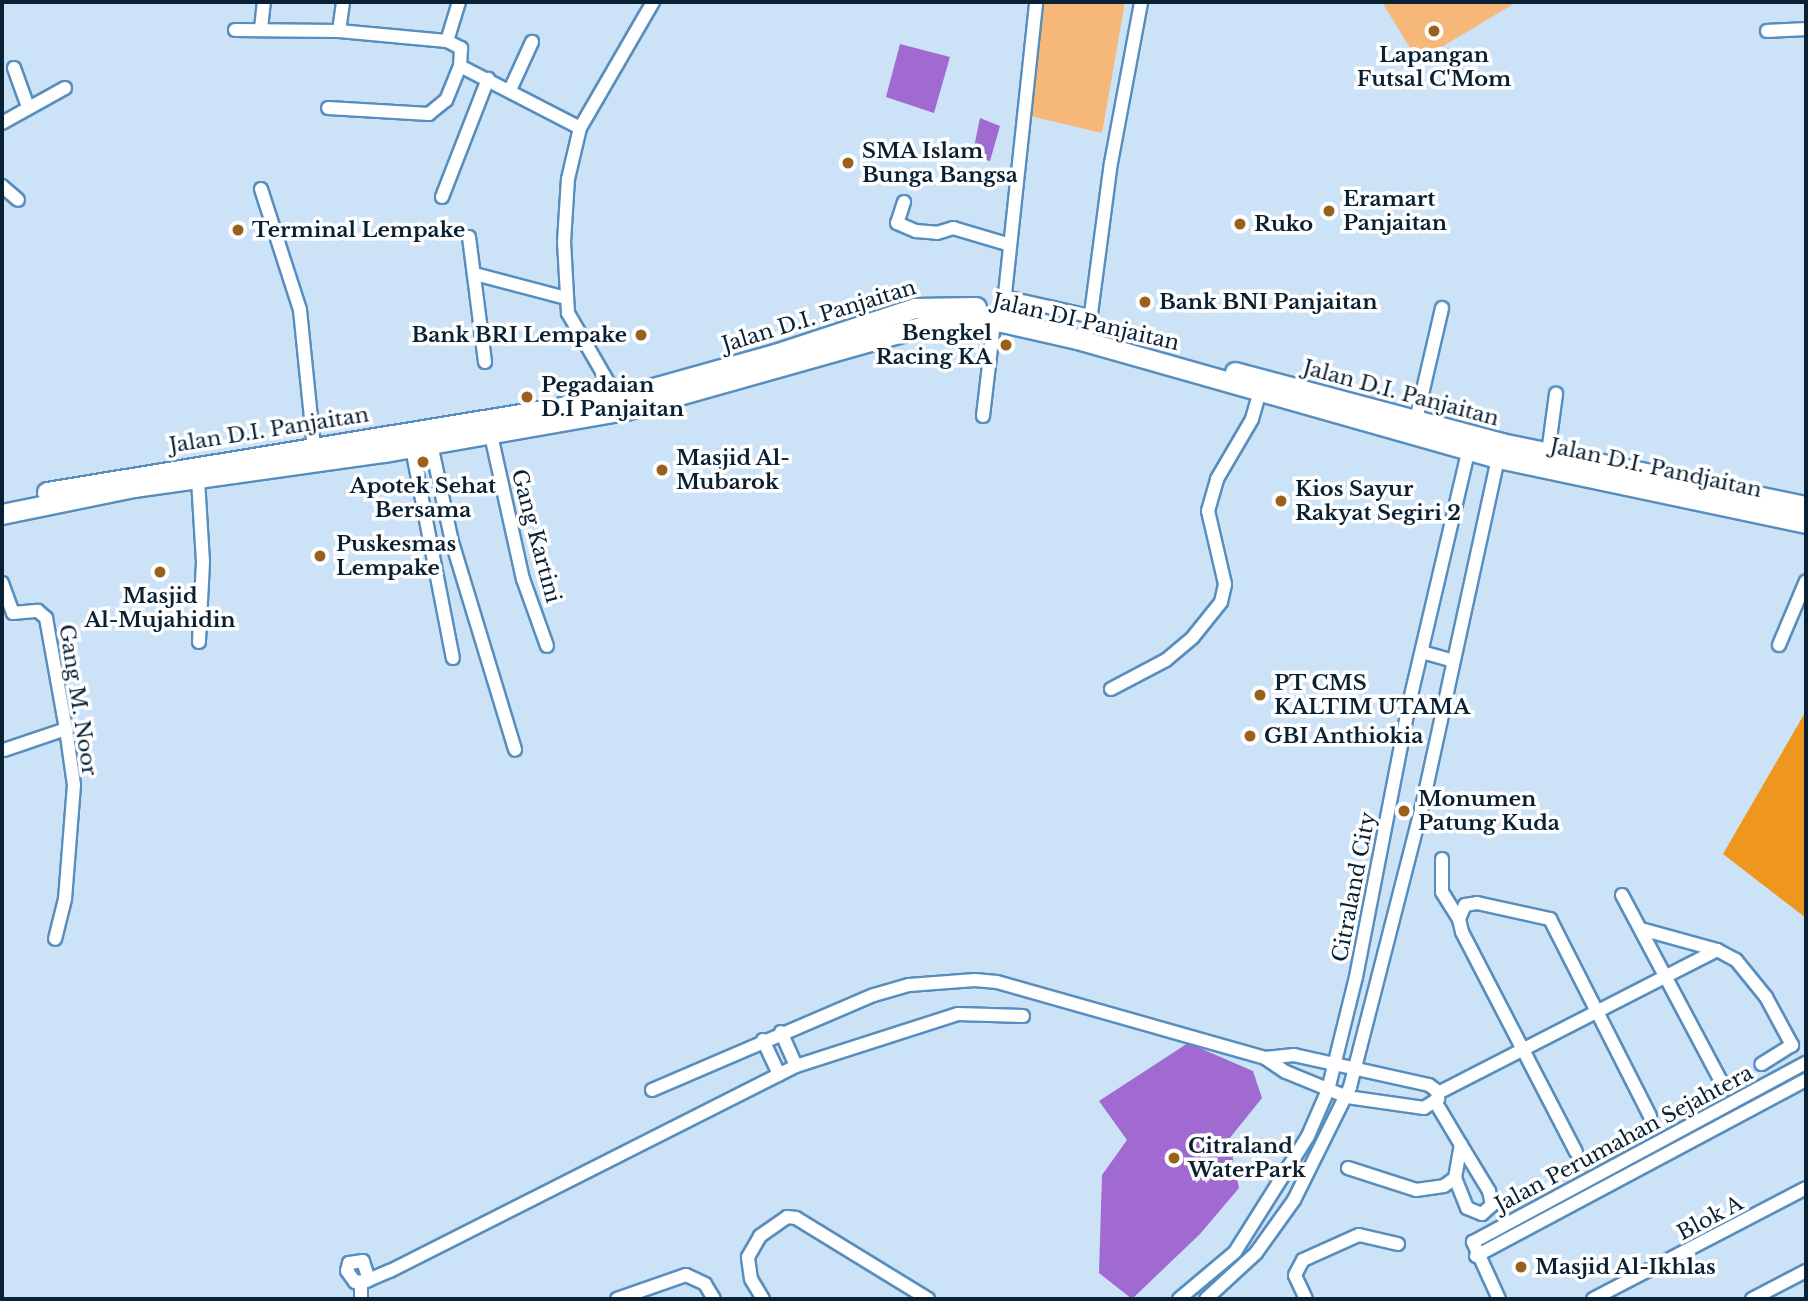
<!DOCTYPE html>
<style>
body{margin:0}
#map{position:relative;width:1808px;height:1301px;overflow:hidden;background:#cce2f7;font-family:"Libre Baskerville",serif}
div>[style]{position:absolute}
.green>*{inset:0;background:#f5b878}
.forest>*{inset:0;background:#ef961e}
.water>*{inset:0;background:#a06ad1}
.roads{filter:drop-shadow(2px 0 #578ebe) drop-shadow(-2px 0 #578ebe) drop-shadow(0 2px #578ebe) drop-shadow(0 -2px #578ebe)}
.minor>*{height:12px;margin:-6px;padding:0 6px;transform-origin:6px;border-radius:6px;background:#fff}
.highway>*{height:19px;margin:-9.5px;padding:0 9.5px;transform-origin:9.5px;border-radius:9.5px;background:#fff}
.dots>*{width:19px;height:19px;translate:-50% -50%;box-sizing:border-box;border:4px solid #fff;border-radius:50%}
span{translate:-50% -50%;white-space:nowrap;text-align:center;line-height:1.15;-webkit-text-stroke:7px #fff;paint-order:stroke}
.poi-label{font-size:21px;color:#0a2134;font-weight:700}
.left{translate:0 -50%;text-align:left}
.right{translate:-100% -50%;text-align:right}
.street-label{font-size:21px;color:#0a2134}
.frame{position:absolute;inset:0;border:4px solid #0a2134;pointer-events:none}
</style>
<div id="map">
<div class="green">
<div style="clip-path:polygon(1040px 2px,1125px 2px,1102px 133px,1030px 116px)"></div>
<div style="clip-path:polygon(1382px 2px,1517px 2px,1418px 61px)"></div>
</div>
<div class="forest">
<div style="clip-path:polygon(1806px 711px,1806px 918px,1723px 854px)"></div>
</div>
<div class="water">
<div style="clip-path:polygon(900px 44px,950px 57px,934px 113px,886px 97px)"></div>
<div style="clip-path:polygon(980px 118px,1000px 126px,990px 161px,972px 157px)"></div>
<div style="clip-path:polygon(1188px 1043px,1253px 1071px,1262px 1098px,1229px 1139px,1239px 1188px,1200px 1234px,1132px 1299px,1099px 1273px,1102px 1175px,1127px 1140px,1099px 1101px)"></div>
</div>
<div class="roads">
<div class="minor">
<div style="left:261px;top:29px;width:27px;rotate:-84deg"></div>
<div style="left:235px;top:30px;width:104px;rotate:0.6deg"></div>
<div style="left:339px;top:31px;width:108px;rotate:5.3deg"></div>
<div style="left:447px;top:41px;width:16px;rotate:27deg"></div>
<div style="left:461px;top:48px;width:18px;rotate:93deg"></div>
<div style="left:460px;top:66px;width:37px;rotate:112deg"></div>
<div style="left:446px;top:100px;width:22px;rotate:141deg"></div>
<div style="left:429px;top:114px;width:101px;rotate:-176.6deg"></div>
<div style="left:339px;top:31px;width:29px;rotate:-82deg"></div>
<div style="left:1767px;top:31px;width:39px;rotate:-3deg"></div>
<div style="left:447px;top:41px;width:41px;rotate:-72.9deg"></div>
<div style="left:460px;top:66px;width:135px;rotate:27.3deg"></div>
<div style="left:14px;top:68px;width:41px;rotate:70.3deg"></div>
<div style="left:510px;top:90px;width:53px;rotate:-65.4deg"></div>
<div style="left:2px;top:123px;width:72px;rotate:-29.1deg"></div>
<div style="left:2px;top:186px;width:21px;rotate:41deg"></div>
<div style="left:261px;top:189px;width:127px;rotate:72.1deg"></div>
<div style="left:300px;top:310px;width:138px;rotate:84.2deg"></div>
<div style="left:442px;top:197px;width:127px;rotate:-68.7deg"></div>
<div style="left:904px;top:202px;width:22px;rotate:108deg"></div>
<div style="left:897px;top:223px;width:21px;rotate:23deg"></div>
<div style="left:916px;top:231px;width:21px;rotate:5deg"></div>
<div style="left:937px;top:233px;width:17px;rotate:-17deg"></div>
<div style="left:953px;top:228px;width:59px;rotate:16.6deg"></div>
<div style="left:469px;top:237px;width:126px;rotate:82.7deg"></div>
<div style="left:475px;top:274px;width:94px;rotate:14.8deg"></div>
<div style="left:1004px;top:297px;width:87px;rotate:12.6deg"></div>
<div style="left:1002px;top:322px;width:322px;rotate:-83.9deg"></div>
<div style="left:1089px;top:329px;width:167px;rotate:-82.5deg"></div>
<div style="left:1111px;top:163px;width:164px;rotate:-79.4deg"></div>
<div style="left:619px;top:401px;width:102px;rotate:-120.1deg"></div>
<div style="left:568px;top:313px;width:71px;rotate:-93.2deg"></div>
<div style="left:564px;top:242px;width:63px;rotate:-86.4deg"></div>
<div style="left:568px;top:179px;width:52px;rotate:-76.8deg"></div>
<div style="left:580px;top:128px;width:146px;rotate:-59.9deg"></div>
<div style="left:983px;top:416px;width:95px;rotate:-83.3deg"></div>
<div style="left:1416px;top:420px;width:115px;rotate:-76.9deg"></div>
<div style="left:491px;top:435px;width:148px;rotate:77.5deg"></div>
<div style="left:523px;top:579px;width:71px;rotate:70.3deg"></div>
<div style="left:431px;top:444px;width:100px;rotate:77.9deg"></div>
<div style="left:452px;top:542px;width:217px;rotate:73.1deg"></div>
<div style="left:412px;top:448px;width:214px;rotate:79deg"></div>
<div style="left:1548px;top:453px;width:60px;rotate:-82.3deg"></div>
<div style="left:198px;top:480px;width:82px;rotate:86.5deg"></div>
<div style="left:203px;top:562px;width:80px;rotate:92.9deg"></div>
<div style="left:2px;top:583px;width:32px;rotate:70deg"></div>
<div style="left:13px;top:613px;width:25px;rotate:-5deg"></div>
<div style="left:38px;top:611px;width:11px;rotate:41deg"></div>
<div style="left:46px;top:618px;width:113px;rotate:79.8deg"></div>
<div style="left:66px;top:729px;width:57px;rotate:81.9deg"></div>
<div style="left:74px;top:785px;width:114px;rotate:94.5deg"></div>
<div style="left:65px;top:899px;width:41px;rotate:104deg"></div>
<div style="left:1779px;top:645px;width:69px;rotate:-67.1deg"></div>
<div style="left:1422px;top:652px;width:32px;rotate:16deg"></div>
<div style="left:1111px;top:689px;width:62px;rotate:-27.8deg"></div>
<div style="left:1166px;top:660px;width:35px;rotate:-40deg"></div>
<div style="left:1193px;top:637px;width:45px;rotate:-51.3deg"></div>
<div style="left:1221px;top:602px;width:18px;rotate:-77deg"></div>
<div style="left:1225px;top:584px;width:75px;rotate:-103.1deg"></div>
<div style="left:1208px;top:511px;width:33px;rotate:-74deg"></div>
<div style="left:1217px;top:479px;width:69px;rotate:-59.7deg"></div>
<div style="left:1252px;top:419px;width:33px;rotate:-74deg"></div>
<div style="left:4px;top:750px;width:65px;rotate:-18.7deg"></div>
<div style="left:1442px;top:859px;width:33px;rotate:90deg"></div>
<div style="left:1442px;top:892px;width:32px;rotate:58deg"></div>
<div style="left:1622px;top:895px;width:213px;rotate:62deg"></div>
<div style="left:1641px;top:929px;width:79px;rotate:15.4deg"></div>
<div style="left:1717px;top:950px;width:21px;rotate:28deg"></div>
<div style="left:1736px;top:960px;width:48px;rotate:51deg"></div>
<div style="left:1766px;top:997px;width:55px;rotate:61.6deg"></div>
<div style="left:1792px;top:1045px;width:36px;rotate:148deg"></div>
<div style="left:781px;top:1032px;width:37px;rotate:66deg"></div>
<div style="left:763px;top:1040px;width:38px;rotate:65deg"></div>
<div style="left:652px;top:1090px;width:241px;rotate:-23.2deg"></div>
<div style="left:874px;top:995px;width:36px;rotate:-16deg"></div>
<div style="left:909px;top:985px;width:66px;rotate:-4.3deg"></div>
<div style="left:975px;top:980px;width:22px;rotate:5deg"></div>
<div style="left:997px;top:982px;width:279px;rotate:15.8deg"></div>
<div style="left:1265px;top:1058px;width:25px;rotate:34deg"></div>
<div style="left:1286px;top:1072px;width:66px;rotate:22.3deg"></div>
<div style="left:1347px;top:1097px;width:78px;rotate:8.1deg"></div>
<div style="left:1424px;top:1108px;width:17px;rotate:-33deg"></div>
<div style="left:1438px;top:1099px;width:8px;rotate:-97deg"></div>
<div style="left:1437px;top:1091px;width:10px;rotate:-143deg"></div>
<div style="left:1429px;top:1085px;width:138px;rotate:-167.5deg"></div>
<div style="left:1294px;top:1055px;width:29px;rotate:174deg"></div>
<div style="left:1438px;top:1093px;width:314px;rotate:-27.1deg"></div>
<div style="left:1576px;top:1152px;width:248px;rotate:-117.4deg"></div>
<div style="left:1462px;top:932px;width:13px;rotate:-103deg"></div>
<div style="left:1459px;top:919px;width:15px;rotate:-67deg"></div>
<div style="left:1465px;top:905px;width:12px;rotate:-9deg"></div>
<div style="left:1477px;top:903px;width:75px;rotate:12.4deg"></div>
<div style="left:1550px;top:919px;width:221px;rotate:63.1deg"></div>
<div style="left:1348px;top:1168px;width:71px;rotate:17.9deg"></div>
<div style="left:1416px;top:1190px;width:28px;rotate:-8deg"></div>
<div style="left:1444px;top:1186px;width:14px;rotate:-36deg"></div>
<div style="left:1455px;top:1178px;width:34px;rotate:-80deg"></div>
<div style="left:1461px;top:1145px;width:49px;rotate:-120.8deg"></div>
<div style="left:1455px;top:1178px;width:32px;rotate:68deg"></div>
<div style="left:1467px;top:1208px;width:16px;rotate:22deg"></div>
<div style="left:1482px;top:1214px;width:13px;rotate:-42deg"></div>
<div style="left:1492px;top:1205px;width:14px;rotate:-102deg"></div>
<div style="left:1489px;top:1191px;width:54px;rotate:-121.3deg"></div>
<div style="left:1476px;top:1256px;width:374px;rotate:-28.1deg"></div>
<div style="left:369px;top:1280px;width:20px;rotate:-108deg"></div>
<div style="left:363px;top:1261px;width:14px;rotate:172deg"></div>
<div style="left:349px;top:1263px;width:8px;rotate:104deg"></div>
<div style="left:347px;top:1271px;width:14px;rotate:54deg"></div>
<div style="left:355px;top:1282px;width:11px;rotate:-5deg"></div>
<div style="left:366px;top:1281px;width:26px;rotate:-23deg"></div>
<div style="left:390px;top:1271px;width:455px;rotate:-26.8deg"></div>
<div style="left:796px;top:1066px;width:170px;rotate:-17.8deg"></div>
<div style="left:958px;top:1014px;width:65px;rotate:1.8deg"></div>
<div style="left:361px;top:1283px;width:16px;rotate:90deg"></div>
<div style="left:617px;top:1299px;width:73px;rotate:-19.2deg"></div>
<div style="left:686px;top:1275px;width:21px;rotate:25deg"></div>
<div style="left:705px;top:1284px;width:17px;rotate:59deg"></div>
<div style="left:763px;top:1299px;width:23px;rotate:-121deg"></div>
<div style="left:751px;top:1279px;width:22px;rotate:-98deg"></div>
<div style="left:748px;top:1257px;width:24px;rotate:-60deg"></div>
<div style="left:760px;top:1236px;width:33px;rotate:-35deg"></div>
<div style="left:787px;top:1217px;width:9px;rotate:6deg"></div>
<div style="left:796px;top:1218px;width:155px;rotate:31.5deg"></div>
<div style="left:1179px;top:1299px;width:73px;rotate:-40deg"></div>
<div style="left:1235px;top:1252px;width:137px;rotate:-57.8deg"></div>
<div style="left:1308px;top:1136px;width:50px;rotate:-66.5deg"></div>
<div style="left:1328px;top:1090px;width:116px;rotate:-76.1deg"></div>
<div style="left:1356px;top:977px;width:278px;rotate:-79deg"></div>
<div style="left:1409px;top:704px;width:268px;rotate:-76.8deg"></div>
<div style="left:1206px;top:1299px;width:68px;rotate:-42.6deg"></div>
<div style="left:1256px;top:1253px;width:65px;rotate:-54.4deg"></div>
<div style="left:1294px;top:1200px;width:126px;rotate:-63.6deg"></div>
<div style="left:1350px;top:1087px;width:298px;rotate:-75.6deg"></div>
<div style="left:1424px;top:798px;width:352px;rotate:-77.7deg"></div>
<div style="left:1306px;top:1299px;width:26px;rotate:-115deg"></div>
<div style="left:1295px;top:1275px;width:17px;rotate:-62deg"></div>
<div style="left:1303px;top:1260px;width:61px;rotate:-24.1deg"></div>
<div style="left:1359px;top:1235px;width:40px;rotate:13deg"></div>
<div style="left:1499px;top:1299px;width:63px;rotate:-114.5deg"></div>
<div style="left:1473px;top:1242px;width:378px;rotate:-28.3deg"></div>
<div style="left:1593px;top:1299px;width:240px;rotate:-27.5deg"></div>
<div style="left:1752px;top:1299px;width:61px;rotate:-27.4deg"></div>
</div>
<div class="highway">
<div style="left:1235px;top:372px;width:275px;rotate:14.9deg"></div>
<div style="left:1501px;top:443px;width:311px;rotate:11.7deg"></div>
<div style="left:47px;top:492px;width:578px;rotate:-9.36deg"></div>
<div style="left:617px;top:398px;width:164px;rotate:-15.6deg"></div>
<div style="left:775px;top:354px;width:147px;rotate:-18.2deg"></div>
<div style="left:915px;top:308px;width:61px;rotate:-0.9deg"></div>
<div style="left:2px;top:514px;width:135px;rotate:-11.6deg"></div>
<div style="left:134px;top:487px;width:252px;rotate:-8deg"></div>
<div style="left:384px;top:452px;width:245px;rotate:-9.9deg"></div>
<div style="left:625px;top:410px;width:341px;rotate:-15.7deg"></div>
<div style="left:953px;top:318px;width:49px;rotate:4.7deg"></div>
<div style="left:1002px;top:322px;width:77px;rotate:12.8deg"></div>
<div style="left:1077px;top:339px;width:437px;rotate:15.8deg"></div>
<div style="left:1498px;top:458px;width:315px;rotate:11.9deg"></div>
</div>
</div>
<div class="dots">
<div style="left:1434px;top:31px;background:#99611c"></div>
<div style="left:848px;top:163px;background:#99611c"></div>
<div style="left:1329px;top:211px;background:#99611c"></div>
<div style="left:1240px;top:224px;background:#99611c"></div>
<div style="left:238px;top:230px;background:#99611c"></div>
<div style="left:1145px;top:302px;background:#99611c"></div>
<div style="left:641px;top:335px;background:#99611c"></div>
<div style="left:1006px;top:345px;background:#99611c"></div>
<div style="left:527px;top:397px;background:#99611c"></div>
<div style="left:423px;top:462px;background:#99611c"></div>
<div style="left:662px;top:470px;background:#99611c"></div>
<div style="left:1281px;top:501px;background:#99611c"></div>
<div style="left:320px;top:556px;background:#99611c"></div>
<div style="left:160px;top:572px;background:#99611c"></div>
<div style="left:1260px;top:695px;background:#99611c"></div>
<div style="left:1250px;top:736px;background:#99611c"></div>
<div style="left:1404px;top:811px;background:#99611c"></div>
<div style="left:1174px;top:1158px;background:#99611c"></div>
<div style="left:1521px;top:1267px;background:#99611c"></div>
</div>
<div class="poi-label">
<span style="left:1434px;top:67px">Lapangan<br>Futsal C'Mom</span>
<span class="left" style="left:862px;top:163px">SMA Islam<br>Bunga Bangsa</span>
<span class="left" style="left:1343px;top:211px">Eramart<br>Panjaitan</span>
<span class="left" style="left:1254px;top:224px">Ruko</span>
<span class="left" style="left:252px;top:230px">Terminal Lempake</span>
<span class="left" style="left:1159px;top:302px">Bank BNI Panjaitan</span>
<span class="right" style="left:992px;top:345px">Bengkel<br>Racing KA</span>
<span class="right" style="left:627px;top:335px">Bank BRI Lempake</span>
<span class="left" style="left:541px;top:397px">Pegadaian<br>D.I Panjaitan</span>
<span class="left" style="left:676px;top:470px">Masjid Al-<br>Mubarok</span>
<span style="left:423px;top:498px">Apotek Sehat<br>Bersama</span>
<span class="left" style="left:1295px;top:501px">Kios Sayur<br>Rakyat Segiri 2</span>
<span class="left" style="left:336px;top:556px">Puskesmas<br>Lempake</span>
<span style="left:160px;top:608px">Masjid<br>Al-Mujahidin</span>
<span class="left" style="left:1274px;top:695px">PT CMS<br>KALTIM UTAMA</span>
<span class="left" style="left:1264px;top:736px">GBI Anthiokia</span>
<span class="left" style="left:1418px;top:811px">Monumen<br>Patung Kuda</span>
<span class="left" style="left:1188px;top:1158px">Citraland<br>WaterPark</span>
<span class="left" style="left:1535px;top:1267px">Masjid Al-Ikhlas</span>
</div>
<div class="street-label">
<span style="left:819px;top:316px;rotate:-17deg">Jalan D.I. Panjaitan</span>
<span style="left:1086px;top:322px;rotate:13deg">Jalan DI Panjaitan</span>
<span style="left:1401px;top:393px;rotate:15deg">Jalan D.I. Panjaitan</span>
<span style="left:269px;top:430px;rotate:-9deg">Jalan D.I. Panjaitan</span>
<span style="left:1656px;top:468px;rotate:12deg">Jalan D.I. Pandjaitan</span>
<span style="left:536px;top:536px;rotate:75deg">Gang Kartini</span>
<span style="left:78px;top:700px;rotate:81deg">Gang M. Noor</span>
<span style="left:1354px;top:887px;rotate:-79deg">Citraland City</span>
<span style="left:1624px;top:1139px;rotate:-28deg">Jalan Perumahan Sejahtera</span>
<span style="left:1710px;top:1218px;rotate:-28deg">Blok A</span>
</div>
<div class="frame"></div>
</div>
